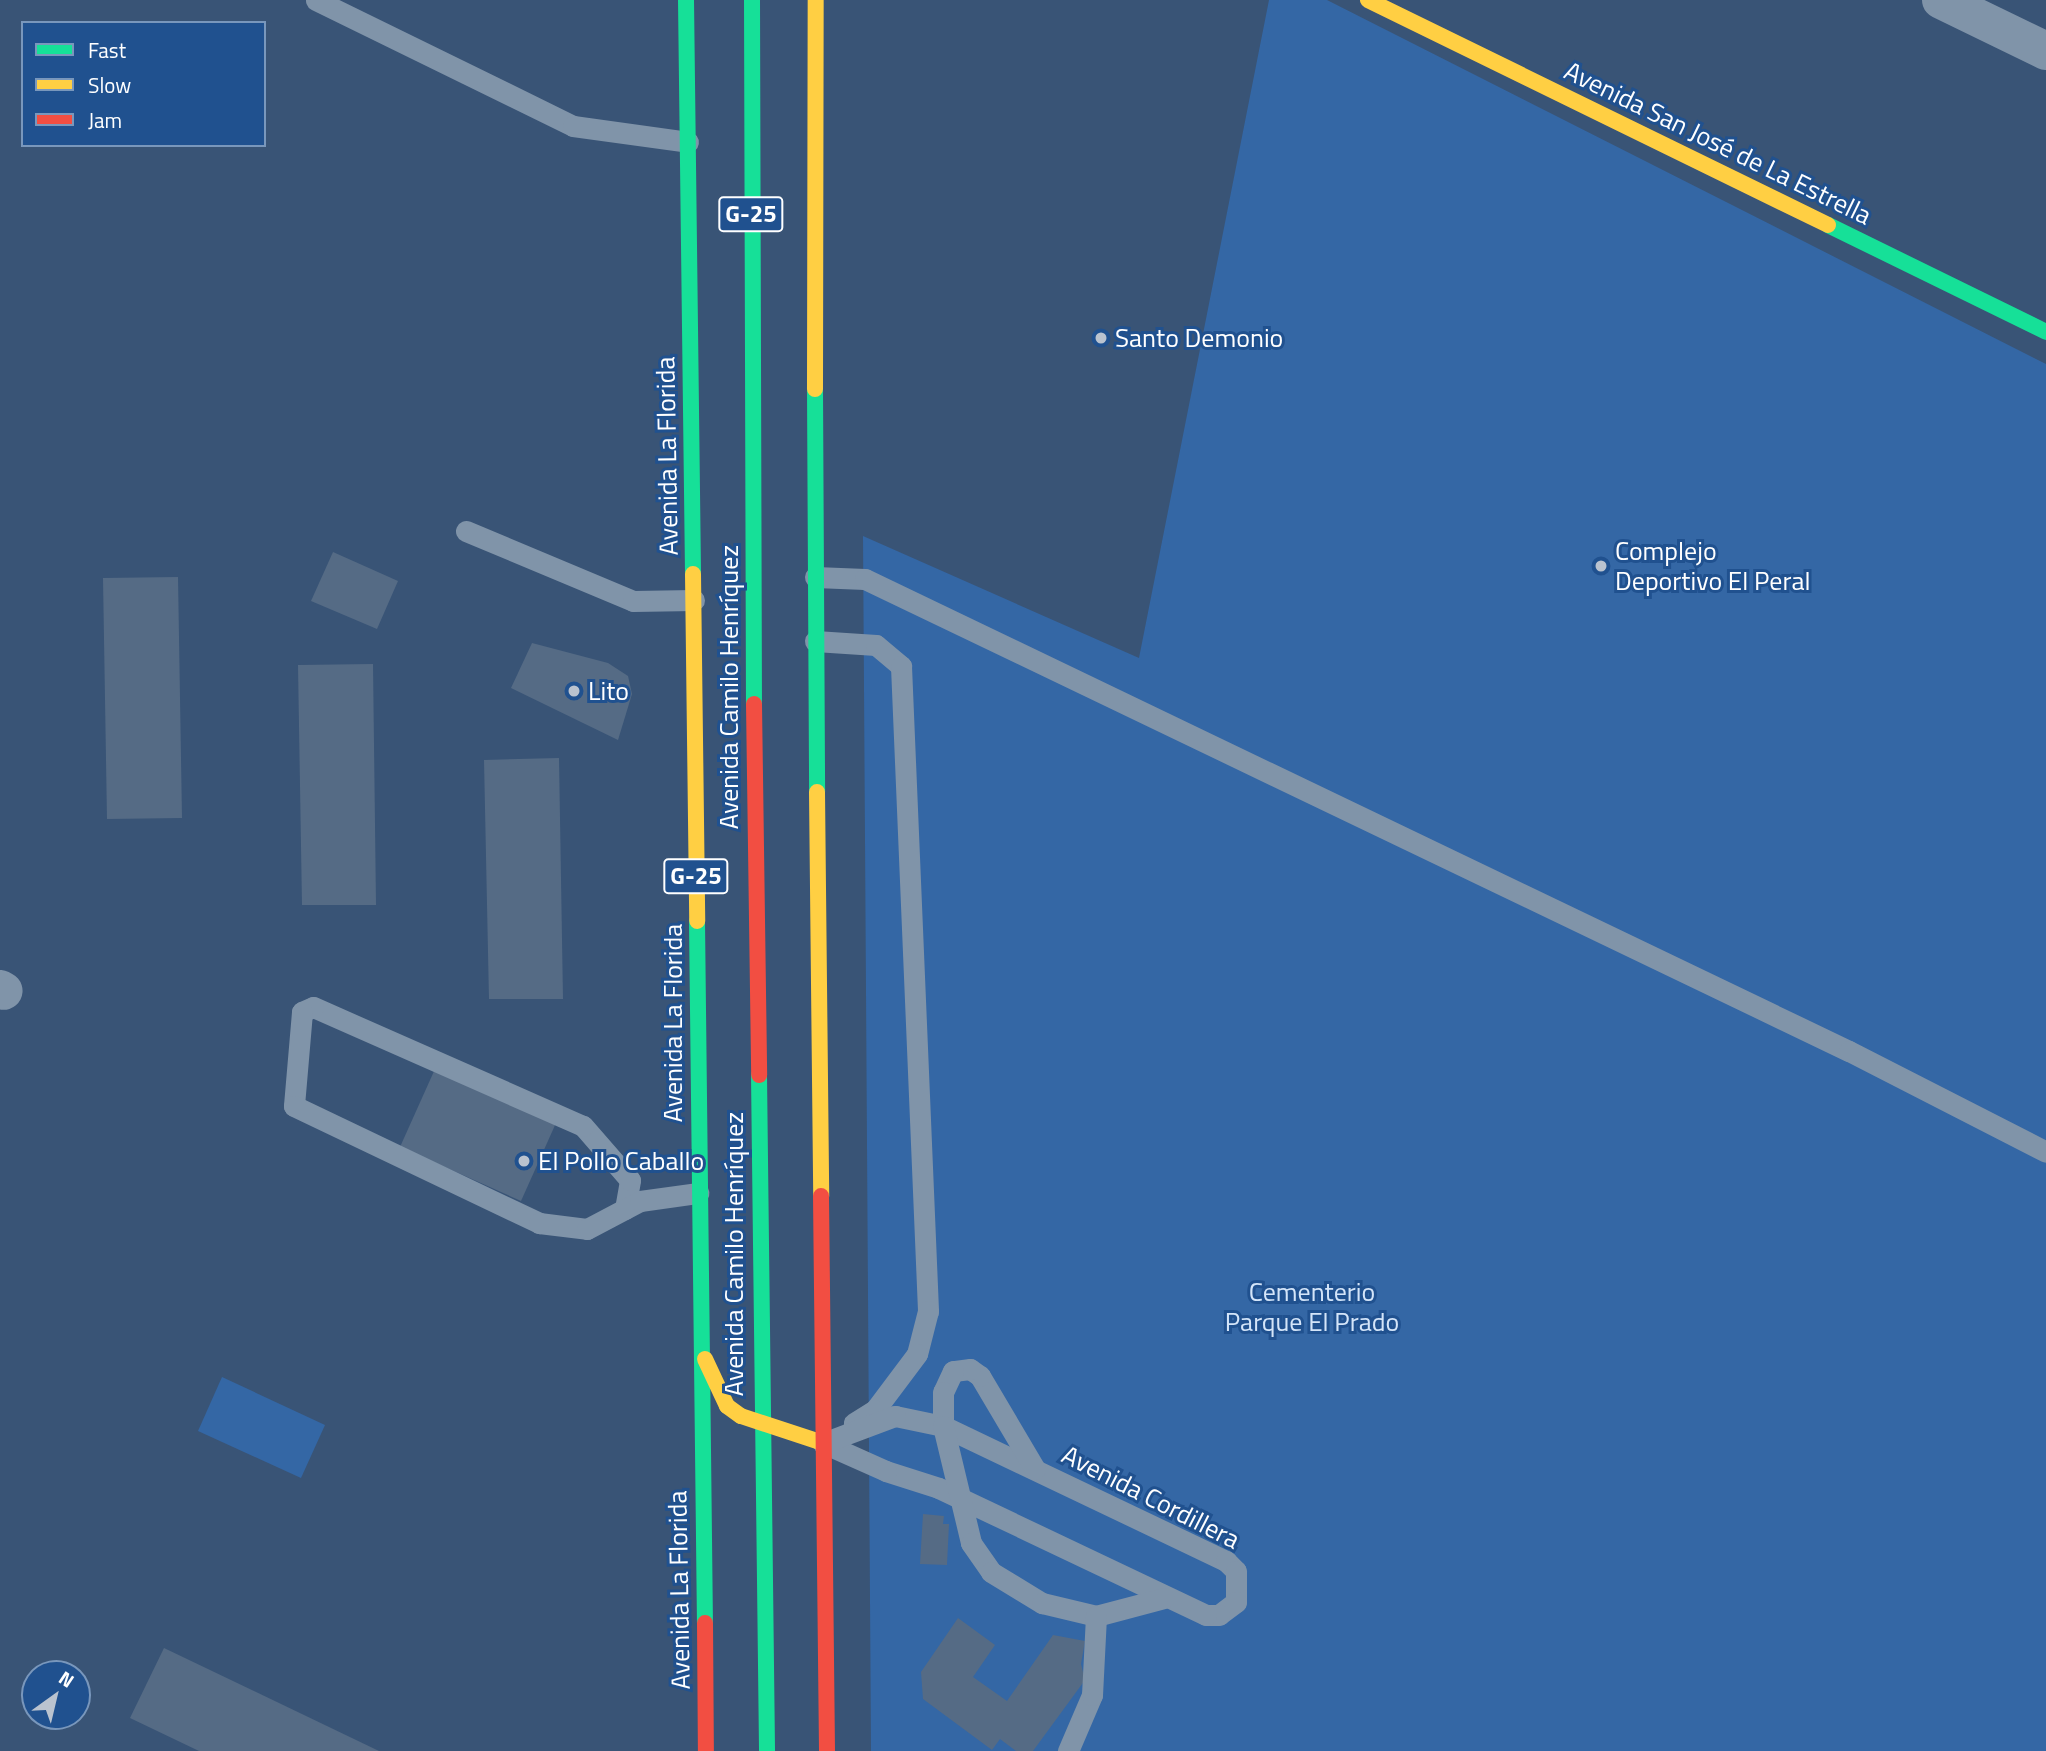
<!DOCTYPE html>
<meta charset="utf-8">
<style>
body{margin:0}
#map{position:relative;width:2046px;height:1751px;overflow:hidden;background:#395476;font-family:"Titillium Web",sans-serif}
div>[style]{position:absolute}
.green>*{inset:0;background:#3467a5}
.building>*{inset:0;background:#556b85}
.lane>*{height:21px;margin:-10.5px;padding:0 10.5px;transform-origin:10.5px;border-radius:10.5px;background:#8094a9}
.street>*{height:38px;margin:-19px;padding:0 19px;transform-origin:19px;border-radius:19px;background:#8094a9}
.fast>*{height:16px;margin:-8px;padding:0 8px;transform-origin:8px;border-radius:8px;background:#16e098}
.slow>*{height:16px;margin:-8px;padding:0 8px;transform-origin:8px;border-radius:8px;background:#ffcf43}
.jam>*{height:16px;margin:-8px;padding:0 8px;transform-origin:8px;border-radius:8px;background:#f24e42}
.dots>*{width:19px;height:19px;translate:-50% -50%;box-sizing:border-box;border:4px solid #20518f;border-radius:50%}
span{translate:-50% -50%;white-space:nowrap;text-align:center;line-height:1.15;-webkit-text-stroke:6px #20518f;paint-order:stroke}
.shield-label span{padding:2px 5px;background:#20518f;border:2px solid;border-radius:5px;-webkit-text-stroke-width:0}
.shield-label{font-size:24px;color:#fff;font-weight:700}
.street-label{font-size:26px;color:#fff}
.poi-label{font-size:26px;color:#fff}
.left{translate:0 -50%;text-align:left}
.park-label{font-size:26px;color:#d4e5f9}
.legend{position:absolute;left:21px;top:21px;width:245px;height:126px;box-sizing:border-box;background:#20518f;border:2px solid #7997bc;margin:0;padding:9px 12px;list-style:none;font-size:21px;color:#fff}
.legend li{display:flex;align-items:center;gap:14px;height:35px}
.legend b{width:35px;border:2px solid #7997bc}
.north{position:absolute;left:21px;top:1660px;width:70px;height:70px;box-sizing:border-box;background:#20518f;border:2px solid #7997bc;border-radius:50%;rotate:34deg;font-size:19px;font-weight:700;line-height:28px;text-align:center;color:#fff}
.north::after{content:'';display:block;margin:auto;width:24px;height:32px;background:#bac3cf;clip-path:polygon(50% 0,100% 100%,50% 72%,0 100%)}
</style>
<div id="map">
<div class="green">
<div style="clip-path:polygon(1269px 0,1327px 0,2046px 364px,2046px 1751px,871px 1751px,863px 536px,1139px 658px)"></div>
<div style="clip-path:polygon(222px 1377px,325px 1425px,301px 1478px,198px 1431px)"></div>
</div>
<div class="building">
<div style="clip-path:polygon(333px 552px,398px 581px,377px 629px,311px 601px)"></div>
<div style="clip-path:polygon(178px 577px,182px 818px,107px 819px,103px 578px)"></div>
<div style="clip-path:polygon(532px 643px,608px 663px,628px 676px,632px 694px,618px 740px,511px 688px)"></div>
<div style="clip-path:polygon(373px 664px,376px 905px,302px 905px,298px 665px)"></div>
<div style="clip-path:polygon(559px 758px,563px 999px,489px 999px,484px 760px)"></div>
<div style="clip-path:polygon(435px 1069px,556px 1123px,521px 1201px,400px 1147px)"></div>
<div style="clip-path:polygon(923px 1514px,944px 1516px,943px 1524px,949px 1524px,947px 1565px,920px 1564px)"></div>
<div style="clip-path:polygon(958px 1618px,995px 1645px,973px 1677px,1007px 1701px,1053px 1635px,1085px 1641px,1081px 1664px,1085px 1680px,1033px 1751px,1016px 1751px,1000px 1739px,992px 1750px,923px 1699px,921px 1672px)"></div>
<div style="clip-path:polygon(164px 1648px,379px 1751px,199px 1751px,130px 1718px)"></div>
</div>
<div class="lane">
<div style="left:316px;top:0;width:286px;rotate:26.1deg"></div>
<div style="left:573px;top:126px;width:116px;rotate:7.9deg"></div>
<div style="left:466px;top:531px;width:181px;rotate:22.7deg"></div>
<div style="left:633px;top:601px;width:61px;rotate:-0.9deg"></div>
<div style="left:815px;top:577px;width:50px;rotate:2.3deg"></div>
<div style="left:865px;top:579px;width:1091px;rotate:25.63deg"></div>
<div style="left:1849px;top:1051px;width:221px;rotate:27.1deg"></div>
<div style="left:815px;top:641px;width:61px;rotate:3.8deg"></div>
<div style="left:876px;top:645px;width:33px;rotate:40deg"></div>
<div style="left:901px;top:666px;width:646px;rotate:87.6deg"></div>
<div style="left:928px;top:1311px;width:44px;rotate:104.3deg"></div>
<div style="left:917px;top:1354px;width:70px;rotate:126.9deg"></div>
<div style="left:875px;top:1410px;width:25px;rotate:148deg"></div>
<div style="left:625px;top:1209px;width:29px;rotate:-80deg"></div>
<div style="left:630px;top:1180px;width:72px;rotate:-131deg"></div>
<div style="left:583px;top:1126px;width:295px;rotate:-156.2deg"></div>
<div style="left:313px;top:1007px;width:12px;rotate:156deg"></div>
<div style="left:302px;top:1012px;width:94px;rotate:94.9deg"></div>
<div style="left:294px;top:1106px;width:272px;rotate:25.5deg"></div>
<div style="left:539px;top:1223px;width:48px;rotate:7.1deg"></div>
<div style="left:587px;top:1229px;width:60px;rotate:-27.8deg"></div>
<div style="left:640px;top:1201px;width:59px;rotate:-7.9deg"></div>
<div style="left:895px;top:1416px;width:49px;rotate:11.8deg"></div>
<div style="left:943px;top:1426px;width:314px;rotate:25.5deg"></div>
<div style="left:1226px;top:1561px;width:14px;rotate:45deg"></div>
<div style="left:1236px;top:1571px;width:31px;rotate:90deg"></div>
<div style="left:1236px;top:1602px;width:21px;rotate:143deg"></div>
<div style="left:1219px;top:1615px;width:13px;rotate:180deg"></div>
<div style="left:1206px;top:1615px;width:296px;rotate:-154.6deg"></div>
<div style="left:939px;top:1488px;width:56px;rotate:-162.2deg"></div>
<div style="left:886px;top:1471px;width:69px;rotate:-156deg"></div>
<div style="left:823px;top:1443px;width:77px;rotate:-20.6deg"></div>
<div style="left:1035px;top:1469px;width:108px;rotate:-120.6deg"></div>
<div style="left:980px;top:1376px;width:12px;rotate:-145deg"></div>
<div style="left:970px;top:1369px;width:17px;rotate:173deg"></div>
<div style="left:953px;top:1371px;width:23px;rotate:115deg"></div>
<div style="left:943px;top:1392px;width:34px;rotate:90deg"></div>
<div style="left:943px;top:1426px;width:120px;rotate:76.5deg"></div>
<div style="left:971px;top:1543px;width:35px;rotate:55deg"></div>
<div style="left:991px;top:1572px;width:60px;rotate:31.3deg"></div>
<div style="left:1042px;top:1603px;width:56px;rotate:13.5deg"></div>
<div style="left:1096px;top:1616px;width:70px;rotate:-14.8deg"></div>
<div style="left:1068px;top:1751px;width:61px;rotate:-66.8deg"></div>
<div style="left:1092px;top:1695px;width:79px;rotate:-87.1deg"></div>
</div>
<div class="street">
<div style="left:1941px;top:0;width:117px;rotate:25.9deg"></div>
<div style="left:0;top:989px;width:4px;rotate:27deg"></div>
</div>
<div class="fast">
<div style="left:686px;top:0;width:574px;rotate:89.3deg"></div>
<div style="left:752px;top:0;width:704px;rotate:89.84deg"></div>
<div style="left:1828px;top:225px;width:243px;rotate:26.1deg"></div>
<div style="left:815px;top:389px;width:403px;rotate:89.7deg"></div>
<div style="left:697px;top:921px;width:702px;rotate:89.35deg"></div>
<div style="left:759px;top:1075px;width:676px;rotate:89.32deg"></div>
</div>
<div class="slow">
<div style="left:1368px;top:0;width:512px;rotate:26.06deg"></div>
<div style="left:815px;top:389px;width:389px;rotate:-89.9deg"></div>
<div style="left:693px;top:574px;width:347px;rotate:89.3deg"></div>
<div style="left:817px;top:792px;width:404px;rotate:89.4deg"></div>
<div style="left:705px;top:1359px;width:52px;rotate:64.9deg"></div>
<div style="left:727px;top:1406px;width:17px;rotate:36deg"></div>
<div style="left:741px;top:1416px;width:86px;rotate:18.2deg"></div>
</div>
<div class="jam">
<div style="left:754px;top:704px;width:371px;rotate:89.2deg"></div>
<div style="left:821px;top:1196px;width:555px;rotate:89.38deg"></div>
<div style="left:705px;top:1623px;width:128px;rotate:89.6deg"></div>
</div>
<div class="dots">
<div style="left:1101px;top:338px;background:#bac3cf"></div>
<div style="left:1601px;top:566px;background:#bac3cf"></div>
<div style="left:574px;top:691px;background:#bac3cf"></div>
<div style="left:524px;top:1161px;background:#bac3cf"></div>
</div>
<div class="shield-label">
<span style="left:751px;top:214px">G-25</span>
<span style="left:696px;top:876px">G-25</span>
</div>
<div class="street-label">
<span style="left:1718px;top:143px;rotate:26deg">Avenida San José de La Estrella</span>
<span style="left:667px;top:456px;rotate:-91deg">Avenida La Florida</span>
<span style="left:729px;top:687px;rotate:-90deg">Avenida Camilo Henríquez</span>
<span style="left:673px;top:1023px;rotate:-90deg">Avenida La Florida</span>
<span style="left:734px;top:1254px;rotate:-90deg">Avenida Camilo Henríquez</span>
<span style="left:1151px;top:1497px;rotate:27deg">Avenida Cordillera</span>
<span style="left:679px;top:1590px;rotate:-91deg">Avenida La Florida</span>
</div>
<div class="poi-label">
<span class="left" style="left:1115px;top:338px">Santo Demonio</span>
<span class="left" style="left:1615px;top:566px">Complejo<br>Deportivo El Peral</span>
<span class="left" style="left:588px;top:691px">Lito</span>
<span class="left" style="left:538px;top:1161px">El Pollo Caballo</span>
</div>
<div class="park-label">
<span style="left:1312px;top:1307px">Cementerio<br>Parque El Prado</span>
</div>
<ul class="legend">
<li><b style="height:9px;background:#16e098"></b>Fast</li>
<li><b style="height:9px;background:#ffcf43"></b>Slow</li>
<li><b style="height:9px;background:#f24e42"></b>Jam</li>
</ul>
<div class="north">N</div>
</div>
